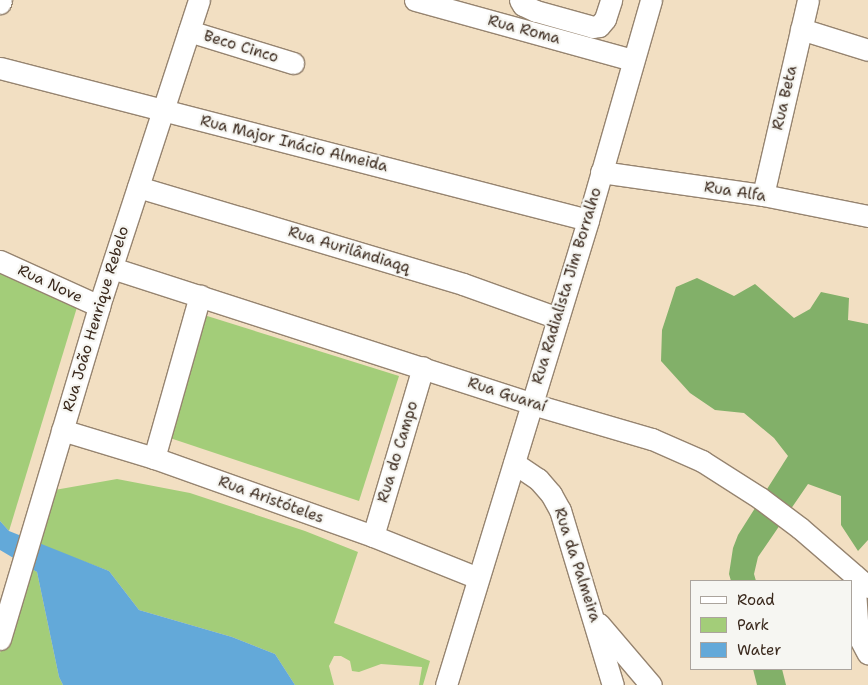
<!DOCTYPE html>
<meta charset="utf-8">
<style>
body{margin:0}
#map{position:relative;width:868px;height:685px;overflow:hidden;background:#f2dfc2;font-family:"Shantell Sans",sans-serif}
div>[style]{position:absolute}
.green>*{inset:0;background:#a3cd79}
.forest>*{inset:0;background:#82b069}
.water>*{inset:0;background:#63a9d9}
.roads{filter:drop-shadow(1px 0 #968470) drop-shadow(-1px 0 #968470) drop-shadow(0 1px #968470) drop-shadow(0 -1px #968470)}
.minor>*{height:21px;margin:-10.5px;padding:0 10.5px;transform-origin:10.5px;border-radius:10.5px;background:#fff}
span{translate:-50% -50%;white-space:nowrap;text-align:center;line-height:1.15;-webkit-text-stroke:4.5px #f6f6f2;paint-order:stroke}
.street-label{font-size:15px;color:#3b2a1e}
.legend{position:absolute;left:690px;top:580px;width:162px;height:90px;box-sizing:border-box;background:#f6f6f2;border:1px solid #aba49d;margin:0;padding:6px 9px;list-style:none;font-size:15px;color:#3b2a1e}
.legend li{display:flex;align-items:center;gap:10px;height:25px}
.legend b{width:25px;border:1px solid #aba49d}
</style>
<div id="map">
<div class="green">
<div style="clip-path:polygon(0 273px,78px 304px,9px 531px,0 521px)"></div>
<div style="clip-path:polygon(204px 315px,399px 376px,359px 501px,164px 436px)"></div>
<div style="clip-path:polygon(117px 479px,190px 493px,305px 531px,358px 552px,334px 623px,430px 661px,423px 685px,419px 685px,422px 667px,381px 664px,359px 672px,352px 671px,350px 661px,341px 656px,334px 656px,329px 666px,334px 685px,295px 685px,275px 654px,232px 637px,139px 610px,109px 571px,35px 543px,49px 491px)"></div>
<div style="clip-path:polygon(26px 565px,37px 572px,59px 677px,63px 685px,0 685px,0 653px)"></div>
</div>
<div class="forest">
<div style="clip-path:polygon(697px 278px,734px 296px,755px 284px,794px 318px,810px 309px,821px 292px,849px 298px,848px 320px,868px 324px,868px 540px,858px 551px,841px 525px,841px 496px,808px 484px,758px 557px,754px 574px,756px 581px,731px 581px,729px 574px,733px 548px,738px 535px,788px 456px,774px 438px,744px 413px,715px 410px,690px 393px,661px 361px,662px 330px,676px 287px)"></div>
<div style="clip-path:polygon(753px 669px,782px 669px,786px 685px,757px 685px)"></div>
</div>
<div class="water">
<div style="clip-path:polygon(0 521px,9px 531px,109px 571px,139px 610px,232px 637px,275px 654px,295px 685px,63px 685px,59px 677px,37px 572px,0 550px)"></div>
</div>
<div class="roads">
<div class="minor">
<div style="left:415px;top:0;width:226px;rotate:15.4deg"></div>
<div style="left:520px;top:0;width:6px;rotate:59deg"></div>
<div style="left:523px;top:5px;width:14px;rotate:25deg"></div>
<div style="left:536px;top:11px;width:59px;rotate:15.7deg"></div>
<div style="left:593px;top:27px;width:6px;rotate:-9deg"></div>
<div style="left:599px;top:26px;width:9px;rotate:-49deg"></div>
<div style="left:605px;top:19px;width:20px;rotate:-72deg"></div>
<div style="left:0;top:3px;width:3px;rotate:-72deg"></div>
<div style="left:801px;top:29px;width:70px;rotate:17.4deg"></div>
<div style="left:189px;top:31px;width:109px;rotate:17.1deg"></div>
<div style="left:0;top:68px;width:607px;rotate:14.49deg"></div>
<div style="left:601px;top:172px;width:164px;rotate:8.1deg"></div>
<div style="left:763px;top:195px;width:107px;rotate:11.3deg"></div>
<div style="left:138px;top:187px;width:339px;rotate:16.6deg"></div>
<div style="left:463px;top:284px;width:101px;rotate:19.7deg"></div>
<div style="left:763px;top:195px;width:200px;rotate:-77deg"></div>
<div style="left:0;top:261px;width:109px;rotate:24.4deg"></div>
<div style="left:112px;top:268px;width:441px;rotate:17.9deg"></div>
<div style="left:532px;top:404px;width:125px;rotate:16.3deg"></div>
<div style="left:652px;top:439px;width:55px;rotate:23.7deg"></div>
<div style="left:702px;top:461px;width:69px;rotate:32.5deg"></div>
<div style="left:760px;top:498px;width:50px;rotate:36.9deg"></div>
<div style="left:800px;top:528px;width:90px;rotate:40.9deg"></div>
<div style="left:62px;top:430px;width:96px;rotate:16.9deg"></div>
<div style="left:154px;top:458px;width:232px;rotate:19.6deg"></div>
<div style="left:373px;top:536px;width:113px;rotate:21.8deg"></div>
<div style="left:154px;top:458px;width:169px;rotate:-74.2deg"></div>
<div style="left:514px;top:463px;width:29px;rotate:34deg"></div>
<div style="left:538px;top:479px;width:20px;rotate:49deg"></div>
<div style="left:551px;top:494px;width:18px;rotate:61deg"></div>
<div style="left:560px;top:510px;width:183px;rotate:73.2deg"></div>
<div style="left:373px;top:536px;width:176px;rotate:-73.5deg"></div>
<div style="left:854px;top:575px;width:60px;rotate:86.2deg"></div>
<div style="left:858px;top:635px;width:21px;rotate:62deg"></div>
<div style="left:599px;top:624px;width:80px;rotate:49.6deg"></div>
<div style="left:0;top:639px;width:347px;rotate:-73.4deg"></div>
<div style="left:99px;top:306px;width:322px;rotate:-71.9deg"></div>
<div style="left:446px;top:685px;width:486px;rotate:-73deg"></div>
<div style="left:588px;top:220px;width:229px;rotate:-74deg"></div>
</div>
</div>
<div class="street-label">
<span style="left:524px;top:30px;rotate:15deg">Rua Roma</span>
<span style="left:241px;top:47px;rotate:17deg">Beco Cinco</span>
<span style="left:785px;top:98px;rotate:-77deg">Rua Beta</span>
<span style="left:294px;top:144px;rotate:14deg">Rua Major Inácio Almeida</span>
<span style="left:735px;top:192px;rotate:9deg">Rua Alfa</span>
<span style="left:349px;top:250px;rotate:17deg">Rua Aurilândiaqq</span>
<span style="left:50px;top:284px;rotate:25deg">Rua Nove</span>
<span style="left:567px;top:286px;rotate:-73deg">Rua Radialista Jim Borralho</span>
<span style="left:96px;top:319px;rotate:-73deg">Rua João Henrique Rebelo</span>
<span style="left:507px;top:395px;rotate:18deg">Rua Guaraí</span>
<span style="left:398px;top:452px;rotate:-73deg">Rua do Campo</span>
<span style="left:271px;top:500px;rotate:20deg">Rua Aristóteles</span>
<span style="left:577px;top:565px;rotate:72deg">Rua da Palmeira</span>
</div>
<ul class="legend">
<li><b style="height:6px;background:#fff"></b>Road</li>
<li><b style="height:14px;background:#a3cd79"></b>Park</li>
<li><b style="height:14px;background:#63a9d9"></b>Water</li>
</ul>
</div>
